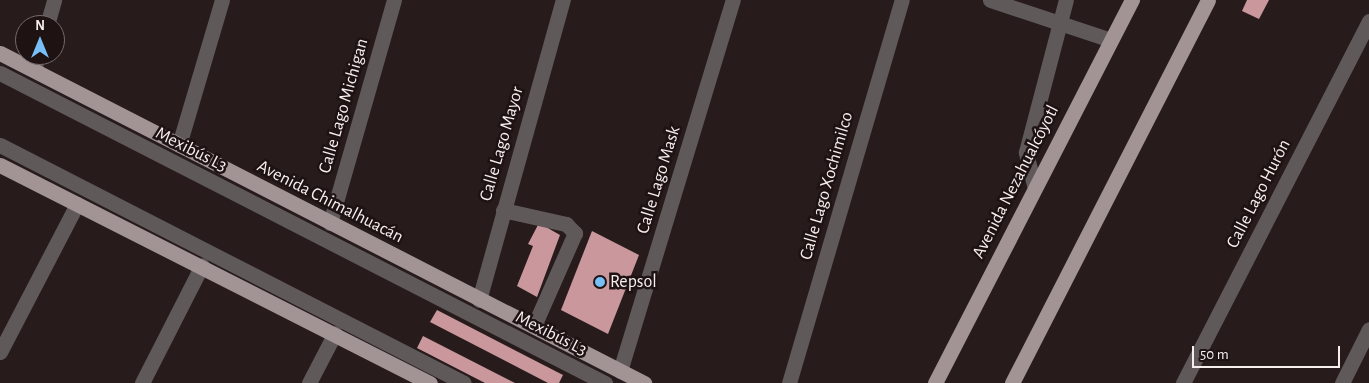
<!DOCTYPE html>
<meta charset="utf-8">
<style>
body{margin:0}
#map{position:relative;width:1369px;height:383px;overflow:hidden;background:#271b1c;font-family:"Alegreya Sans",sans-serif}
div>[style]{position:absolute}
.building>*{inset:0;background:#ca989c}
.minor>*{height:15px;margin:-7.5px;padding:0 7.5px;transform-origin:7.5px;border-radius:7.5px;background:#60595a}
.major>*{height:15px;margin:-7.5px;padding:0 7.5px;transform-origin:7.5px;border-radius:7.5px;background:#a29495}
.dots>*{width:14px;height:14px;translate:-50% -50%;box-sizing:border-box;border:2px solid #1e1213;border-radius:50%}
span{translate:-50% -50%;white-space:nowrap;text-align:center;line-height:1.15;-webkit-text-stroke:5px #1e1213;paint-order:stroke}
.street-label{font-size:18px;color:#f7eeee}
.poi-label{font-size:18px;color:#f7eeee}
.left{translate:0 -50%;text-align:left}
.north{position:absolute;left:15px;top:15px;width:50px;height:50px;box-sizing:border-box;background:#1e1213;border:1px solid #756a6b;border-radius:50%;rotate:0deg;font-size:14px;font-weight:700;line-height:20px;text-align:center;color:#f7eeee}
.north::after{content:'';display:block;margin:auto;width:18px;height:22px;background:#78bff8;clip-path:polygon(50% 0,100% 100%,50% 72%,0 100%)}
.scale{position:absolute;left:1192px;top:346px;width:148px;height:22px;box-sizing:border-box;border:2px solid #f7eeee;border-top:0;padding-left:6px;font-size:15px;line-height:18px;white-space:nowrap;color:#f7eeee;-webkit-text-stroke:4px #1e1213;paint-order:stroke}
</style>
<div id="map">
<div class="building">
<div style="clip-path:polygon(1247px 0,1269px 0,1259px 19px,1242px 11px)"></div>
<div style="clip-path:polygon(539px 223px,560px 235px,537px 297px,517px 286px,533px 246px,528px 244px)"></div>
<div style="clip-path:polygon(592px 231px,639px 255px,608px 334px,561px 310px)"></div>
<div style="clip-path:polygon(437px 310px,563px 375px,559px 383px,548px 383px,430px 322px)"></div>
<div style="clip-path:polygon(423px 336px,515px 383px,485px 383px,417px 348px)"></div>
</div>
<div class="minor">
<div style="left:990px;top:0;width:127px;rotate:18.3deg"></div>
<div style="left:47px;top:25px;width:26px;rotate:-74deg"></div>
<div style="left:34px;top:70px;width:16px;rotate:-75deg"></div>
<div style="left:0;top:73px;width:680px;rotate:27.13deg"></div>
<div style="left:0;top:145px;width:521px;rotate:27.15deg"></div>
<div style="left:179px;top:145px;width:151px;rotate:-73.5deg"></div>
<div style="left:1034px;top:185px;width:34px;rotate:-104deg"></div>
<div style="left:1026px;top:152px;width:157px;rotate:-75.3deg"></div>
<div style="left:503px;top:210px;width:65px;rotate:12.5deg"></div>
<div style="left:566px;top:224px;width:13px;rotate:45deg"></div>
<div style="left:575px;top:233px;width:102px;rotate:113.8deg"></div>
<div style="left:330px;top:223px;width:232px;rotate:-74deg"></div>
<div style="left:479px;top:300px;width:312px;rotate:-74.4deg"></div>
<div style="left:0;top:352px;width:167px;rotate:-62.5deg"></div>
<div style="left:620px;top:371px;width:388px;rotate:-73.1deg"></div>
<div style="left:142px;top:383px;width:132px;rotate:-63deg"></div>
<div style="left:309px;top:383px;width:56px;rotate:-62.5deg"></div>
<div style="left:789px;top:383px;width:399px;rotate:-73.6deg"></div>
<div style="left:1183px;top:383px;width:407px;rotate:-62.8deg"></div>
<div style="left:1342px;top:383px;width:60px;rotate:-63.4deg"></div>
</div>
<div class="major">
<div style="left:0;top:53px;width:724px;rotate:27.13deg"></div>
<div style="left:0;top:165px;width:482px;rotate:26.9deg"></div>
<div style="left:935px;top:383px;width:431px;rotate:-62.8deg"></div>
<div style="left:1012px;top:383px;width:430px;rotate:-62.9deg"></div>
</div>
<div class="dots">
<div style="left:600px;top:282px;background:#78bff8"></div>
</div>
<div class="street-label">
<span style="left:344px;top:106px;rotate:-74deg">Calle Lago Michigan</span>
<span style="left:502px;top:144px;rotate:-74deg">Calle Lago Mayor</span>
<span style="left:191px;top:150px;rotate:27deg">Mexibús L3</span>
<span style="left:659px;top:180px;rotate:-73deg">Calle Lago Mask</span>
<span style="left:1016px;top:182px;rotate:-63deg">Avenida Nezahualcóyotl</span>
<span style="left:827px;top:186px;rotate:-74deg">Calle Lago Xochimilco</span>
<span style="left:1259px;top:194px;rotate:-63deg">Calle Lago Hurón</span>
<span style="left:330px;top:202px;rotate:27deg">Avenida Chimalhuacán</span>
<span style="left:551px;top:334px;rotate:27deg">Mexibús L3</span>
</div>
<div class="poi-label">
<span class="left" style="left:610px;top:282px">Repsol</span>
</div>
<div class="north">N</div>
<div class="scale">50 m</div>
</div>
